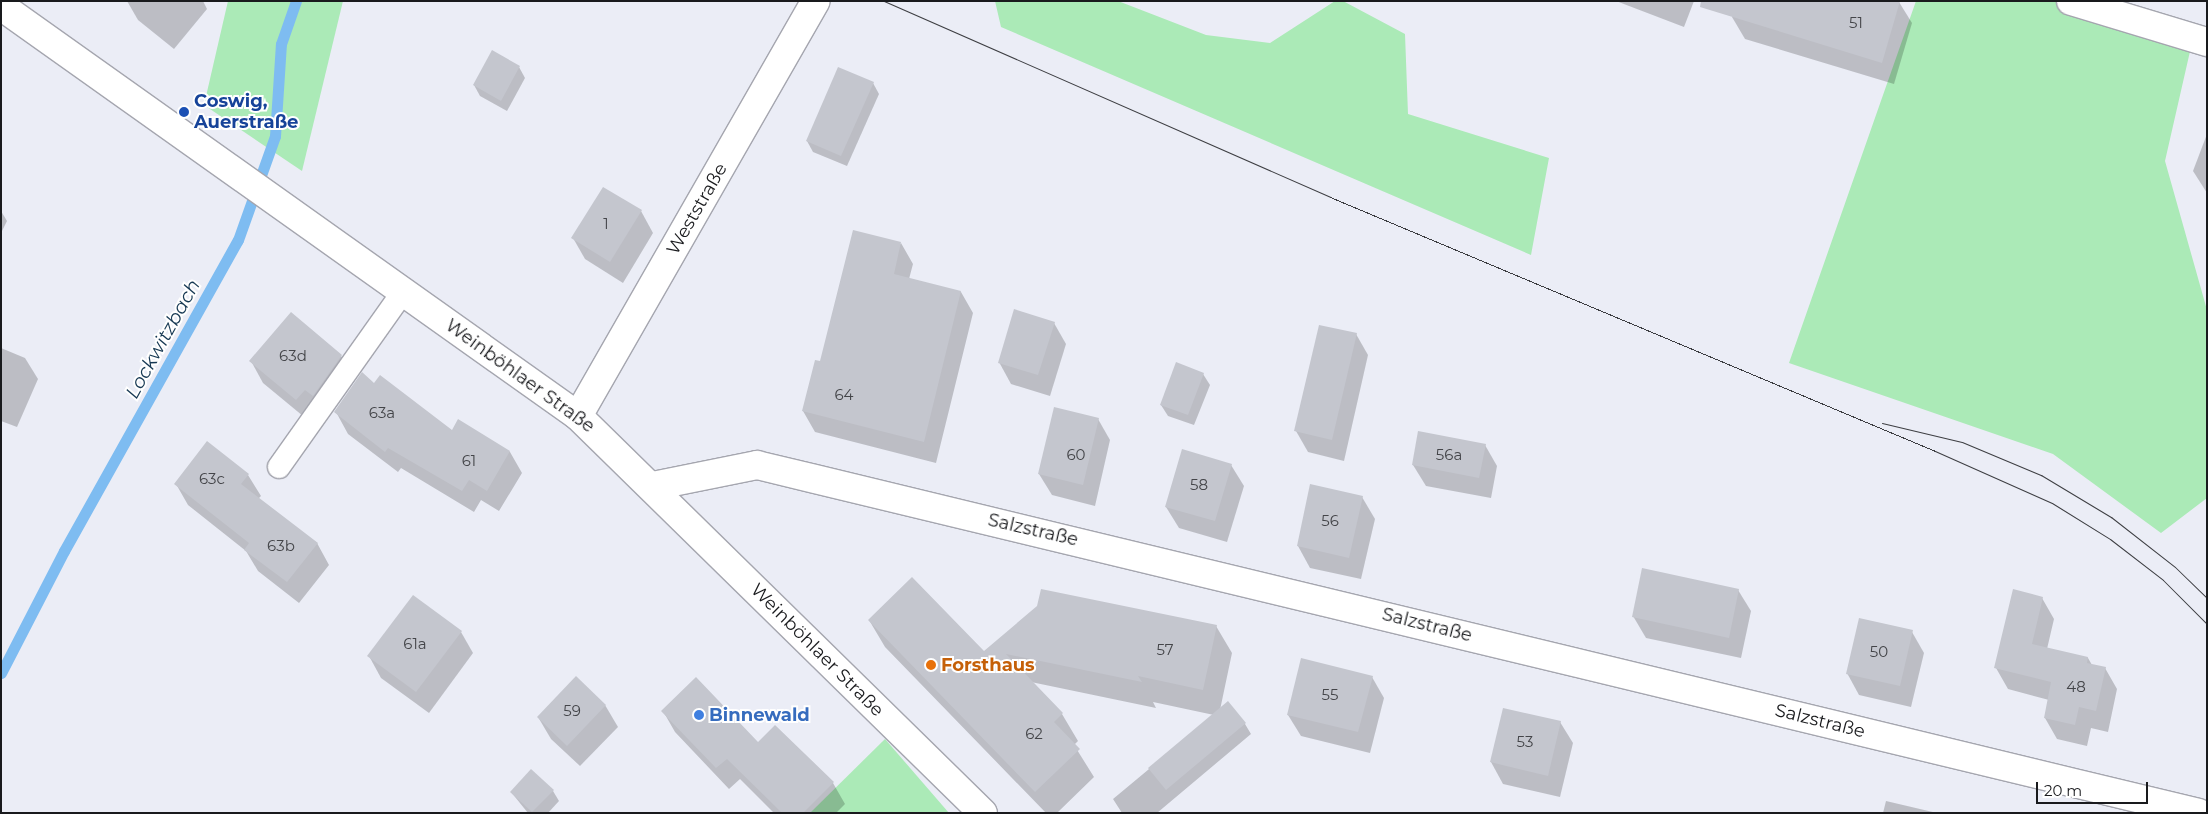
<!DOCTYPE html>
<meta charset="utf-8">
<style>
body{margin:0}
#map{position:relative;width:2208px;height:814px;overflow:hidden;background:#ebedf6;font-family:Montserrat,sans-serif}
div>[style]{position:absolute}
.green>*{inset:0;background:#abeab7}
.shadow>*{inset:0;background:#0003}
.stream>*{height:11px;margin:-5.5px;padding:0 5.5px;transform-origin:5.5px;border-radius:5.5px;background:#7ebcf1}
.building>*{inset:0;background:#c4c6ce}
.roads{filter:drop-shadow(1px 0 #a5a6af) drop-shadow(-1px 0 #a5a6af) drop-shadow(0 1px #a5a6af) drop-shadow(0 -1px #a5a6af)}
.service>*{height:22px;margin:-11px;padding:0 11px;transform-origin:11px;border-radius:11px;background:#fff}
.minor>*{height:28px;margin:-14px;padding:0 14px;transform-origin:14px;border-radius:14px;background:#fff}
.secondary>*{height:28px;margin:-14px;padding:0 14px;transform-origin:14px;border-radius:14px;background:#fff}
.tram>*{height:1px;margin:-0.5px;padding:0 0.5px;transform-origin:0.5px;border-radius:0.5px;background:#3d3e42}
.dots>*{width:14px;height:14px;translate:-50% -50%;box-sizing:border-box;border:2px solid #fff;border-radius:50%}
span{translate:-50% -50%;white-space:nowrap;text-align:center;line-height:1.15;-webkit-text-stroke:4px #fff;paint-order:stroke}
.number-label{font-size:15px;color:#444549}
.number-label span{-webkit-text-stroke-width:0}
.transit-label{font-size:18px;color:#164399;font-weight:700}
.left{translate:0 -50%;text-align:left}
.street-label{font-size:18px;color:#191a1d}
.food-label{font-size:18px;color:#c56008;font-weight:700}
.shop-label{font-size:18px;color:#366cbe;font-weight:700}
.water-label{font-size:19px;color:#163853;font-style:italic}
.frame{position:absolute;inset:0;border:2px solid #191a1d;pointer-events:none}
.scale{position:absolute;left:2036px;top:782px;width:112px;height:22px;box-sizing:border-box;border:2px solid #191a1d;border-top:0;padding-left:6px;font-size:15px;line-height:18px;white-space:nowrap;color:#191a1d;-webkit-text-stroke:4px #fff;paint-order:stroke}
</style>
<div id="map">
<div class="green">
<div style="clip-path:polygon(228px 1px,343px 1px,302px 171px,204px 105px)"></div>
<div style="clip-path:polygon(995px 1px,1118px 1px,1206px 35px,1270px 43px,1335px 1px,1343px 1px,1405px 34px,1408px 114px,1549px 158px,1531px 255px,1001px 27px)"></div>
<div style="clip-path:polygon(1916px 1px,2053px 1px,2191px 47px,2165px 161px,2207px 310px,2207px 498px,2161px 533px,2053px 454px,1789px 363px)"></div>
<div style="clip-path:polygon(885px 739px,949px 813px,810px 813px)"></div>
</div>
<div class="shadow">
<div style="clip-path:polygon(127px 1px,203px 1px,207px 9px,174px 49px,138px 20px)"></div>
<div style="clip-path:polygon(1616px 1px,1694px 1px,1684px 27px)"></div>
<div style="clip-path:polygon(1738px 1px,1899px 2px,1912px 23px,1894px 84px,1745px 39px,1732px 17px)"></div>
<div style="clip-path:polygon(519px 67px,525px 78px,507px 111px,480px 96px,474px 85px)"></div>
<div style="clip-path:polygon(873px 83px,879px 94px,847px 166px,813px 152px,807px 141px)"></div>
<div style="clip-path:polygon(2207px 134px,2207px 193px,2193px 171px)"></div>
<div style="clip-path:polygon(1px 211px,7px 221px,1px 233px)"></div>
<div style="clip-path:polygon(641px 211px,653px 233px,623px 283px,585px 259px,573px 238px)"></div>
<div style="clip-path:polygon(901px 243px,913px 264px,909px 279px,961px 292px,973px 313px,936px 463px,815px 432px,803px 411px,820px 363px)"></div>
<div style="clip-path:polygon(1054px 323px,1066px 344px,1050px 396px,1011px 384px,999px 362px)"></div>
<div style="clip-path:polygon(1356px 334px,1368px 355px,1344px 461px,1308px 452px,1296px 431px)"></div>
<div style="clip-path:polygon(1px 348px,25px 358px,38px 379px,17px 427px,1px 421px)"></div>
<div style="clip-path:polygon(341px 356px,353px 378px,309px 421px,263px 383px,251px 361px)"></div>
<div style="clip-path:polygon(1203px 374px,1210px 385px,1194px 425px,1168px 416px,1161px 405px)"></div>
<div style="clip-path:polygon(374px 384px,452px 432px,458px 421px,510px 452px,522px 473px,499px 511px,481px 500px,474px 512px,401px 468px,398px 472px,348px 434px,336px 412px)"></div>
<div style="clip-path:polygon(1098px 419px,1110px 440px,1095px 506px,1052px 495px,1039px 474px)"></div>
<div style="clip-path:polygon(1485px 445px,1497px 466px,1491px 498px,1426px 486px,1413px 465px)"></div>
<div style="clip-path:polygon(1231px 465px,1244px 486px,1227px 542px,1179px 528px,1166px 507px)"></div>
<div style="clip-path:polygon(248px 475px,261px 496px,258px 499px,317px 543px,329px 565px,299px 603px,258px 571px,246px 551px,188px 505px,176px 484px)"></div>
<div style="clip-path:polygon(1362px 497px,1375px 519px,1361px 579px,1310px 568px,1298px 546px)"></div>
<div style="clip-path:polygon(1738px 590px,1751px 611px,1741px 658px,1646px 638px,1633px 616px)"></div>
<div style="clip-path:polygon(2042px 598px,2054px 619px,2047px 649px,2088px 658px,2092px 665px,2105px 668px,2117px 689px,2108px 732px,2091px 728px,2087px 746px,2057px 739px,2045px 718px,2049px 700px,2008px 689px,1996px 668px)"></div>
<div style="clip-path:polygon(869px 620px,984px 653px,1216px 626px,1232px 653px,1220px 710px,1245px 724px,1251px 734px,1157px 813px,1122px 813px,1113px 799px,1214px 715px,1153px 702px,1156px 708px,1031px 682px,1062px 714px,1078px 741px,1074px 745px,1094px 777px,1057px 813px,1046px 813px,885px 647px)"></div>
<div style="clip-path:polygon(461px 632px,473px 653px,429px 713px,381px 678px,369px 656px)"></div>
<div style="clip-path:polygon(1912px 632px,1924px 653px,1911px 707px,1859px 695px,1847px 673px)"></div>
<div style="clip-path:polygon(1372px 677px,1384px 698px,1370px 753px,1301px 736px,1288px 715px)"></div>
<div style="clip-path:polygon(605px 705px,618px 727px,580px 766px,551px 739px,538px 717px)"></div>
<div style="clip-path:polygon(663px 711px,758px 744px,833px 783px,845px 804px,836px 813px,774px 813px,740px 779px,729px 789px,675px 732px)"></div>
<div style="clip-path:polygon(1560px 722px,1573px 743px,1560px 797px,1503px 784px,1491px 762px)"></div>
<div style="clip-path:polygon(553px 791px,559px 801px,548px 813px,528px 813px,511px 792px)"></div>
<div style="clip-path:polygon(1886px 801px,1937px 813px,1883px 813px)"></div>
</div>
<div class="stream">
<div style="left:1px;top:673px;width:137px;rotate:-62.7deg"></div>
<div style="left:64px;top:551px;width:356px;rotate:-60.8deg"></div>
<div style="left:238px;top:240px;width:110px;rotate:-70.4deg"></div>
<div style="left:275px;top:136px;width:92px;rotate:-86.3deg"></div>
<div style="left:281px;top:44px;width:46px;rotate:-70.8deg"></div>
</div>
<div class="building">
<div style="clip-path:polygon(1701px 1px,1900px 1px,1882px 63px,1700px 7px)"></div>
<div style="clip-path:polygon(492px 50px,520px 66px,501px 101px,473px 85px)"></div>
<div style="clip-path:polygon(838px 67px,874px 82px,841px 156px,806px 141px)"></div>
<div style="clip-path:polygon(603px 187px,642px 210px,610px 262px,571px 238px)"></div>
<div style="clip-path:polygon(853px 230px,901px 242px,894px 274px,961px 291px,924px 442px,802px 411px,815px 360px,820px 361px)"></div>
<div style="clip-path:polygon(1014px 309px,1055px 322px,1038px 375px,998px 363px)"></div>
<div style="clip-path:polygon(291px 312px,342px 355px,313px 396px,305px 390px,296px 400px,249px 361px)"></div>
<div style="clip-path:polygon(1319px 325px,1357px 333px,1332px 440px,1294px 431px)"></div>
<div style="clip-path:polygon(1176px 362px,1204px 373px,1188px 415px,1160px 405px)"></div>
<div style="clip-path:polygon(362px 372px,374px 383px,380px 375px,452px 430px,458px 419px,510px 451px,487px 491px,469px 480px,462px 491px,388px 448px,385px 452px,334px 412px)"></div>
<div style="clip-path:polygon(1054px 407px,1099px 418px,1083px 485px,1038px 474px)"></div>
<div style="clip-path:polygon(1418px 431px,1486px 444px,1479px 478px,1412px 465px)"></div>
<div style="clip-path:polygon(207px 441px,249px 474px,241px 484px,318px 543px,287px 582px,244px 550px,249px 543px,174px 484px)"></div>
<div style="clip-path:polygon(1182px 449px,1232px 464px,1215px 521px,1165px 507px)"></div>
<div style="clip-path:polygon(1310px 484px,1363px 496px,1349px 558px,1297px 546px)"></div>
<div style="clip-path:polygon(1642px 568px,1739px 589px,1729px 638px,1632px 617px)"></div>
<div style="clip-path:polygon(912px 577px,984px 651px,1037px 606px,1041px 589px,1217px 625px,1203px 690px,1138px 676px,1142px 682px,1006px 654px,1063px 713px,1054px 722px,1080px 749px,1035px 792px,868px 620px)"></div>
<div style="clip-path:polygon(2013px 589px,2043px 597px,2032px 644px,2088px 657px,2087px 663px,2106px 667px,2096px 711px,2079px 707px,2075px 725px,2044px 718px,2051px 682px,1994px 668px)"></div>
<div style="clip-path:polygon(413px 595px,462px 631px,416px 692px,367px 656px)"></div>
<div style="clip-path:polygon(1859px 618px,1913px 630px,1900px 686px,1846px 674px)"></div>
<div style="clip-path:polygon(1301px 658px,1373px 676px,1358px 732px,1287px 715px)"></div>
<div style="clip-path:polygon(576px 676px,606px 705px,567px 746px,537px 717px)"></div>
<div style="clip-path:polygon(696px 677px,758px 742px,775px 725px,834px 782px,803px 813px,782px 813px,727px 759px,716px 768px,661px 711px)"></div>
<div style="clip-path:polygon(1228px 701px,1246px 723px,1166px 790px,1148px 768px)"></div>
<div style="clip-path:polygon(1503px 708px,1561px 721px,1548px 776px,1490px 762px)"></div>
<div style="clip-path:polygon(531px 769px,554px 790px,532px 812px,510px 792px)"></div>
</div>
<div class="roads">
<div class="service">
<div style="left:279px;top:467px;width:214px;rotate:-54.7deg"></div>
</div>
<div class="minor">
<div style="left:2071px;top:1px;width:142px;rotate:16.8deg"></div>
<div style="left:578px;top:416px;width:478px;rotate:-60.2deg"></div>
<div style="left:653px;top:486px;width:106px;rotate:-11.4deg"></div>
<div style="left:757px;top:465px;width:1483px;rotate:13.57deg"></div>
</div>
<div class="secondary">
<div style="left:1px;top:6px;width:708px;rotate:35.4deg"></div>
<div style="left:578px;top:416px;width:567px;rotate:44.43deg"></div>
</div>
</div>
<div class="tram">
<div style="left:884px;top:1px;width:487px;rotate:23.7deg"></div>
<div style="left:1330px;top:197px;width:656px;rotate:22.77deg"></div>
<div style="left:1935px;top:451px;width:128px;rotate:24deg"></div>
<div style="left:2052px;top:503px;width:68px;rotate:31.8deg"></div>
<div style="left:2110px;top:539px;width:67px;rotate:37.7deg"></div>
<div style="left:2163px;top:580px;width:62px;rotate:45deg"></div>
<div style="left:1882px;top:423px;width:82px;rotate:13.4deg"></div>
<div style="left:1962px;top:442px;width:86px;rotate:22.7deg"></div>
<div style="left:2041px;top:475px;width:82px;rotate:31deg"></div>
<div style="left:2111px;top:517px;width:81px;rotate:38deg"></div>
<div style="left:2175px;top:567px;width:45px;rotate:44.1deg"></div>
</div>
<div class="dots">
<div style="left:184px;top:112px;background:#1a4fb4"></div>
<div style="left:931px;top:665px;background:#e8710a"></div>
<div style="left:699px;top:715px;background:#3f7fe0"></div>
</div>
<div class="number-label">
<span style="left:1856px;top:23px">51</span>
<span style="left:606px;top:224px">1</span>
<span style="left:293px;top:356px">63d</span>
<span style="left:844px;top:395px">64</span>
<span style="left:382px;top:413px">63a</span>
<span style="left:1076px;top:455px">60</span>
<span style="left:1449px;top:455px">56a</span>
<span style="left:469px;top:461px">61</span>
<span style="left:212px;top:479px">63c</span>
<span style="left:1199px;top:485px">58</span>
<span style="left:1330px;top:521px">56</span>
<span style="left:281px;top:546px">63b</span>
<span style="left:415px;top:644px">61a</span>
<span style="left:1165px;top:650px">57</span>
<span style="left:1879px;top:652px">50</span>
<span style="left:2076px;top:687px">48</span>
<span style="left:1330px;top:695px">55</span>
<span style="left:572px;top:711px">59</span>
<span style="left:1034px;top:734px">62</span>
<span style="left:1525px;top:742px">53</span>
</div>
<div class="transit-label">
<span class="left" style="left:194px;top:112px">Coswig,<br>Auerstraße</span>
</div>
<div class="street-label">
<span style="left:697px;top:209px;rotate:-60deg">Weststraße</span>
<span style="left:520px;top:376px;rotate:36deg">Weinböhlaer Straße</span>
<span style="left:1033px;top:530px;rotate:13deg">Salzstraße</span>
<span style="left:1427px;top:625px;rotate:14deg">Salzstraße</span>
<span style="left:817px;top:650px;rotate:45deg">Weinböhlaer Straße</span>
<span style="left:1820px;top:721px;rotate:14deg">Salzstraße</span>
</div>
<div class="food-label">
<span class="left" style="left:941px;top:665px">Forsthaus</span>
</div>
<div class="shop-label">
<span class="left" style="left:709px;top:715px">Binnewald</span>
</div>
<div class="water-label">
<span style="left:163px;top:339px;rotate:-61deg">Lockwitzbach</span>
</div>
<div class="frame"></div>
<div class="scale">20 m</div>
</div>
